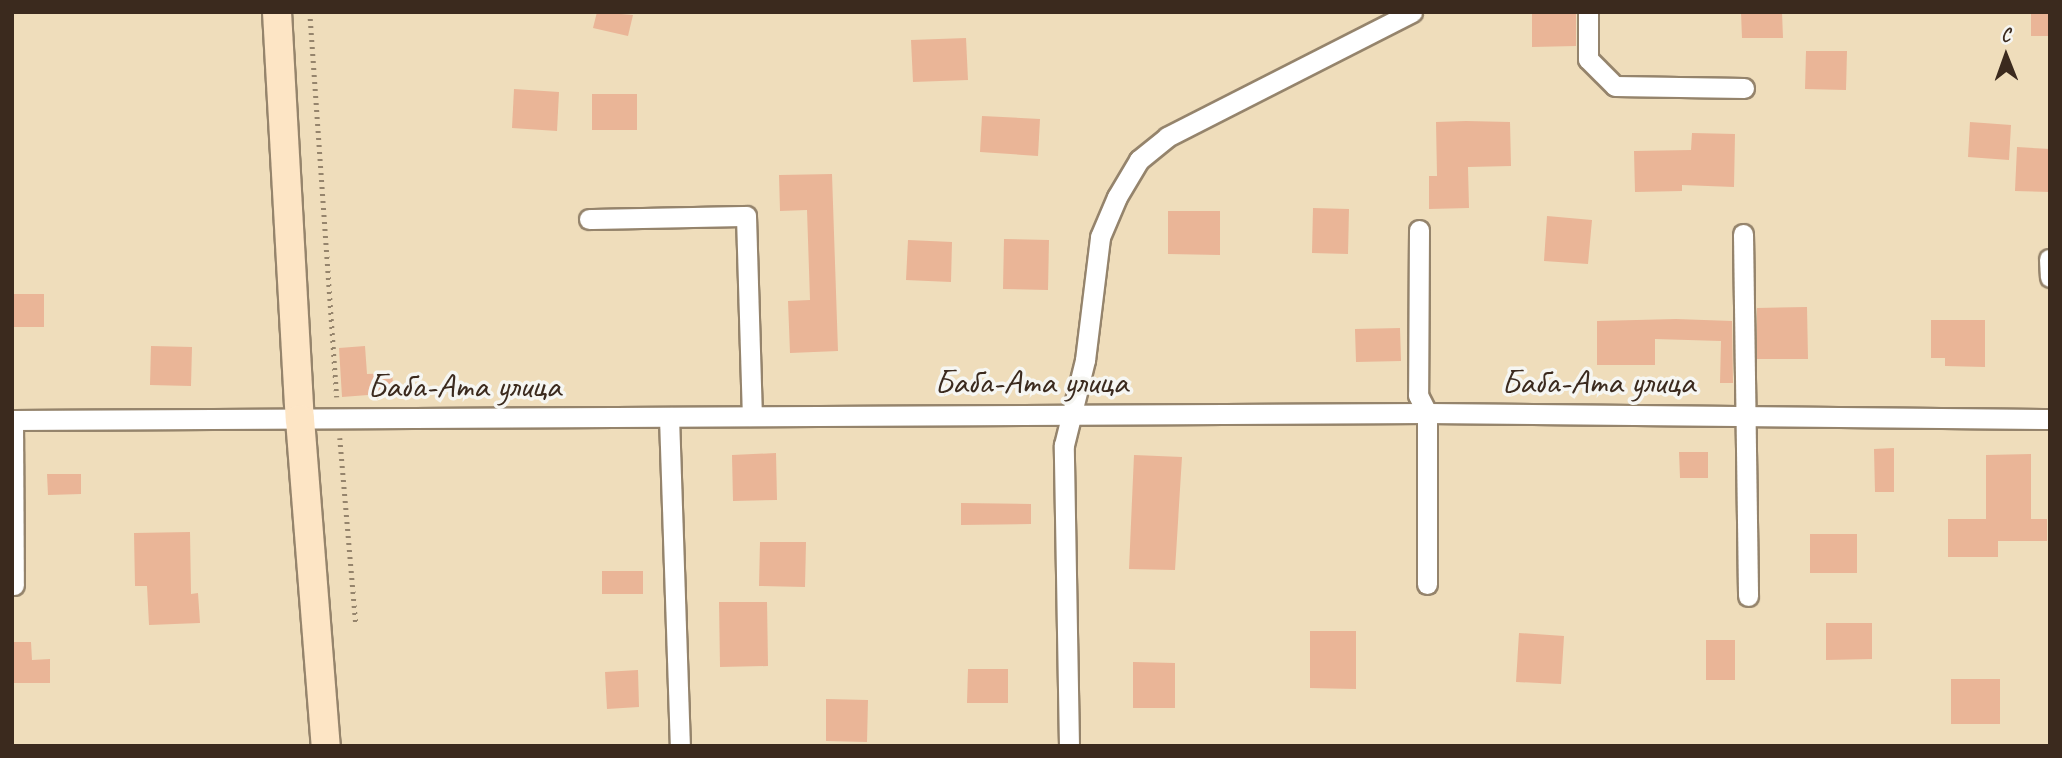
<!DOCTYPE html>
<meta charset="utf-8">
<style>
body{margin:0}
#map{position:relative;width:2062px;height:758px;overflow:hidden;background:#efddbb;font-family:Caveat,sans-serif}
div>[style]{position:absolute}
.building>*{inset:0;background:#eab597}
.path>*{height:4.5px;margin-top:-2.25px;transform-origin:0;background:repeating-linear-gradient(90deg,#95846c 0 2px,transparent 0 7px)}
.roads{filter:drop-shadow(2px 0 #95846c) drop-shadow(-2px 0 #95846c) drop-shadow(0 2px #95846c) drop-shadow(0 -2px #95846c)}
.street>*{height:19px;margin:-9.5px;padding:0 9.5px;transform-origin:9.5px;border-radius:9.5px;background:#fff}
.secondary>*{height:28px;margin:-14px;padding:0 14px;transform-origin:14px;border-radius:14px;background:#fde5c5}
span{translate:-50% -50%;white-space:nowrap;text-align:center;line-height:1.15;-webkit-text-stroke:7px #f6f6f2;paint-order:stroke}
.street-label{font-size:35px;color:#3b2a1e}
.frame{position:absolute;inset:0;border:14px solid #3b2a1e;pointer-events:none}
.north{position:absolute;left:1971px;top:21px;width:70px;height:70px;-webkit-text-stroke:5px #f6f6f2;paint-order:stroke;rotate:359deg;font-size:19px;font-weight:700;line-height:28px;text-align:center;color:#3b2a1e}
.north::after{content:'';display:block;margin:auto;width:24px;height:32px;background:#3b2a1e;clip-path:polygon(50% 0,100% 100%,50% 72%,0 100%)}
</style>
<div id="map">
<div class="building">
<div style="clip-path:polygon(597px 12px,633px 15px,628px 36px,593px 28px)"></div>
<div style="clip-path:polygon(1532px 12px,1576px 12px,1576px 46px,1532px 47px)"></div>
<div style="clip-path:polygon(1741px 12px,1782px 12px,1783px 38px,1742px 38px)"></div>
<div style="clip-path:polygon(2031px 12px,2050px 12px,2050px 36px,2031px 36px)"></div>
<div style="clip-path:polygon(966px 38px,968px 80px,913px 82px,911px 40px)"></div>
<div style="clip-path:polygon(1806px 51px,1847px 51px,1846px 90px,1805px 89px)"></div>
<div style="clip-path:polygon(514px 89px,559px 92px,557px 131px,512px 128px)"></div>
<div style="clip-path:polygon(592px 94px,637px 94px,637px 130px,592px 130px)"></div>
<div style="clip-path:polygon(982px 116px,1040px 119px,1038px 156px,980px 152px)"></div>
<div style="clip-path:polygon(1466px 121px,1510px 122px,1511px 166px,1468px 167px,1469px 208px,1429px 209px,1429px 176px,1437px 176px,1436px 122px)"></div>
<div style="clip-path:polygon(1970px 122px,2011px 125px,2009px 160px,1968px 157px)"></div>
<div style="clip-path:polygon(1692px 133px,1735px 134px,1734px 187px,1682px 185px,1682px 191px,1635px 192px,1634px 151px,1691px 150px)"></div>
<div style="clip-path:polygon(2017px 147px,2050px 149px,2050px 192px,2015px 191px)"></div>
<div style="clip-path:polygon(832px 174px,838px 351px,790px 353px,788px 301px,810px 300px,807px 210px,780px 211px,779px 175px)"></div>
<div style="clip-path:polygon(1313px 208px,1349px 209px,1348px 254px,1312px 253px)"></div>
<div style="clip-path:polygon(1168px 211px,1220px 211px,1220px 255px,1168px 254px)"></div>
<div style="clip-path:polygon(1547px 216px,1592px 220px,1588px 264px,1544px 261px)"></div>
<div style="clip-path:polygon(1004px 239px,1049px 240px,1048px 290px,1003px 289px)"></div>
<div style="clip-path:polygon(908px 240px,952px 242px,951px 282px,906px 280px)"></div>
<div style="clip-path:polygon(12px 294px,44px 294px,44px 327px,12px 327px)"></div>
<div style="clip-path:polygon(1807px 307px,1808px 359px,1757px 359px,1757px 308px)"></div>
<div style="clip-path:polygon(1676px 319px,1732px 321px,1733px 383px,1720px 383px,1721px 341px,1655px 339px,1655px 365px,1597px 365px,1597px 321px)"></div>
<div style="clip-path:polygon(1931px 320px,1985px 320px,1985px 367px,1945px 366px,1945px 358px,1931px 358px)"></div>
<div style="clip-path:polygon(1400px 328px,1401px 361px,1356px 362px,1355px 329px)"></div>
<div style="clip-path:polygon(151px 346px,192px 347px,191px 386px,150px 385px)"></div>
<div style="clip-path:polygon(365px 346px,367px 374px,392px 373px,394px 393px,342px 397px,339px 348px)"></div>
<div style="clip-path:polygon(1894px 448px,1894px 492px,1875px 492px,1874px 449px)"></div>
<div style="clip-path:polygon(1679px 452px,1708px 452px,1708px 478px,1680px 478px)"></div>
<div style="clip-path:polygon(776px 453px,777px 500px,733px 501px,732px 455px)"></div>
<div style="clip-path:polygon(2031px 454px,2031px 519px,2047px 519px,2047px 541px,1998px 541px,1998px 557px,1948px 557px,1948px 519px,1986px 519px,1986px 455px)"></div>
<div style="clip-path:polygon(1134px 455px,1182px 457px,1175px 570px,1129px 569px)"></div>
<div style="clip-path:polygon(47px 474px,81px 474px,81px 494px,48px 495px)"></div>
<div style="clip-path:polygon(961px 503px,1031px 504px,1031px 524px,961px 525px)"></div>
<div style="clip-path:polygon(190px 532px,191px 594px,198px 593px,200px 623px,149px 625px,147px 586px,135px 586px,134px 533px)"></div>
<div style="clip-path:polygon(1810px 534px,1857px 534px,1857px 573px,1810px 573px)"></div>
<div style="clip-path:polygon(760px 542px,806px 542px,805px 587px,759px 586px)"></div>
<div style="clip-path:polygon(602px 571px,643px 571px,643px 594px,602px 594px)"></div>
<div style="clip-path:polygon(719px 602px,767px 602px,768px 666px,720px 667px)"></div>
<div style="clip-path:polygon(1826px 623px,1872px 623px,1872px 659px,1826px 660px)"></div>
<div style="clip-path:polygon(1310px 631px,1356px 631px,1356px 689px,1310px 688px)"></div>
<div style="clip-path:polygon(1519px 633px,1564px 636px,1561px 684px,1516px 682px)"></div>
<div style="clip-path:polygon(1706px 640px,1735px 640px,1735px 680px,1706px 680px)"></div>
<div style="clip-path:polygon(12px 642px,31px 642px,32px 660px,50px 659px,50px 683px,12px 683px)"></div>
<div style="clip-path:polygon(1133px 662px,1175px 663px,1175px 708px,1133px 708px)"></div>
<div style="clip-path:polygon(968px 669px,1008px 669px,1008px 703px,967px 703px)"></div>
<div style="clip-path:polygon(638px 670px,639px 707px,607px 709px,605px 672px)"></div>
<div style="clip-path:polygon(1951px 679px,2000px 679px,2000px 724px,1951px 724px)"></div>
<div style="clip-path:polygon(826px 699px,868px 700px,867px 742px,826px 741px)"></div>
</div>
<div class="path">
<div style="left:310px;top:12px;width:386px;rotate:86deg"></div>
<div style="left:340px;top:438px;width:188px;rotate:85.1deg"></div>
</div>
<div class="roads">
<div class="street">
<div style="left:1588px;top:12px;width:47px;rotate:90deg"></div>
<div style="left:1588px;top:59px;width:38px;rotate:45deg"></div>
<div style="left:1615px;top:86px;width:129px;rotate:0.9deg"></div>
<div style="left:589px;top:219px;width:157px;rotate:-1.1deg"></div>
<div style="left:746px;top:216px;width:200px;rotate:88.3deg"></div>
<div style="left:1419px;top:230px;width:165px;rotate:90.3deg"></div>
<div style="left:1418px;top:395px;width:20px;rotate:63deg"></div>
<div style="left:1427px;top:413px;width:171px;rotate:90deg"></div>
<div style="left:1743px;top:234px;width:362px;rotate:89.2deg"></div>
<div style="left:2049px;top:259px;width:18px;rotate:87deg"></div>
<div style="left:669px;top:417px;width:329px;rotate:88.1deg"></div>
<div style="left:12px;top:420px;width:1415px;rotate:-0.28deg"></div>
<div style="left:1427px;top:413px;width:623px;rotate:0.55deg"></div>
<div style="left:13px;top:420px;width:165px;rotate:89.7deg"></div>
<div style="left:1069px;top:746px;width:301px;rotate:-91deg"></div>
<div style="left:1064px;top:445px;width:88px;rotate:-76.1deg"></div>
<div style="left:1085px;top:360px;width:124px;rotate:-83deg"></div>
<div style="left:1100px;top:237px;width:43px;rotate:-67deg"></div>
<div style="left:1117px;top:197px;width:43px;rotate:-59.3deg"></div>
<div style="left:1139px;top:160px;width:36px;rotate:-39deg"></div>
<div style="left:1167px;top:137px;width:275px;rotate:-27deg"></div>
</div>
<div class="secondary">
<div style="left:277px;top:12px;width:408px;rotate:86.8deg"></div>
<div style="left:300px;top:419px;width:328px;rotate:85.5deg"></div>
</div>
</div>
<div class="street-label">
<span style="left:1031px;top:382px">Баба-Ата улица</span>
<span style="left:1598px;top:382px">Баба-Ата улица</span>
<span style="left:464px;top:386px">Баба-Ата улица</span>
</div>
<div class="frame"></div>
<div class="north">С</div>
</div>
